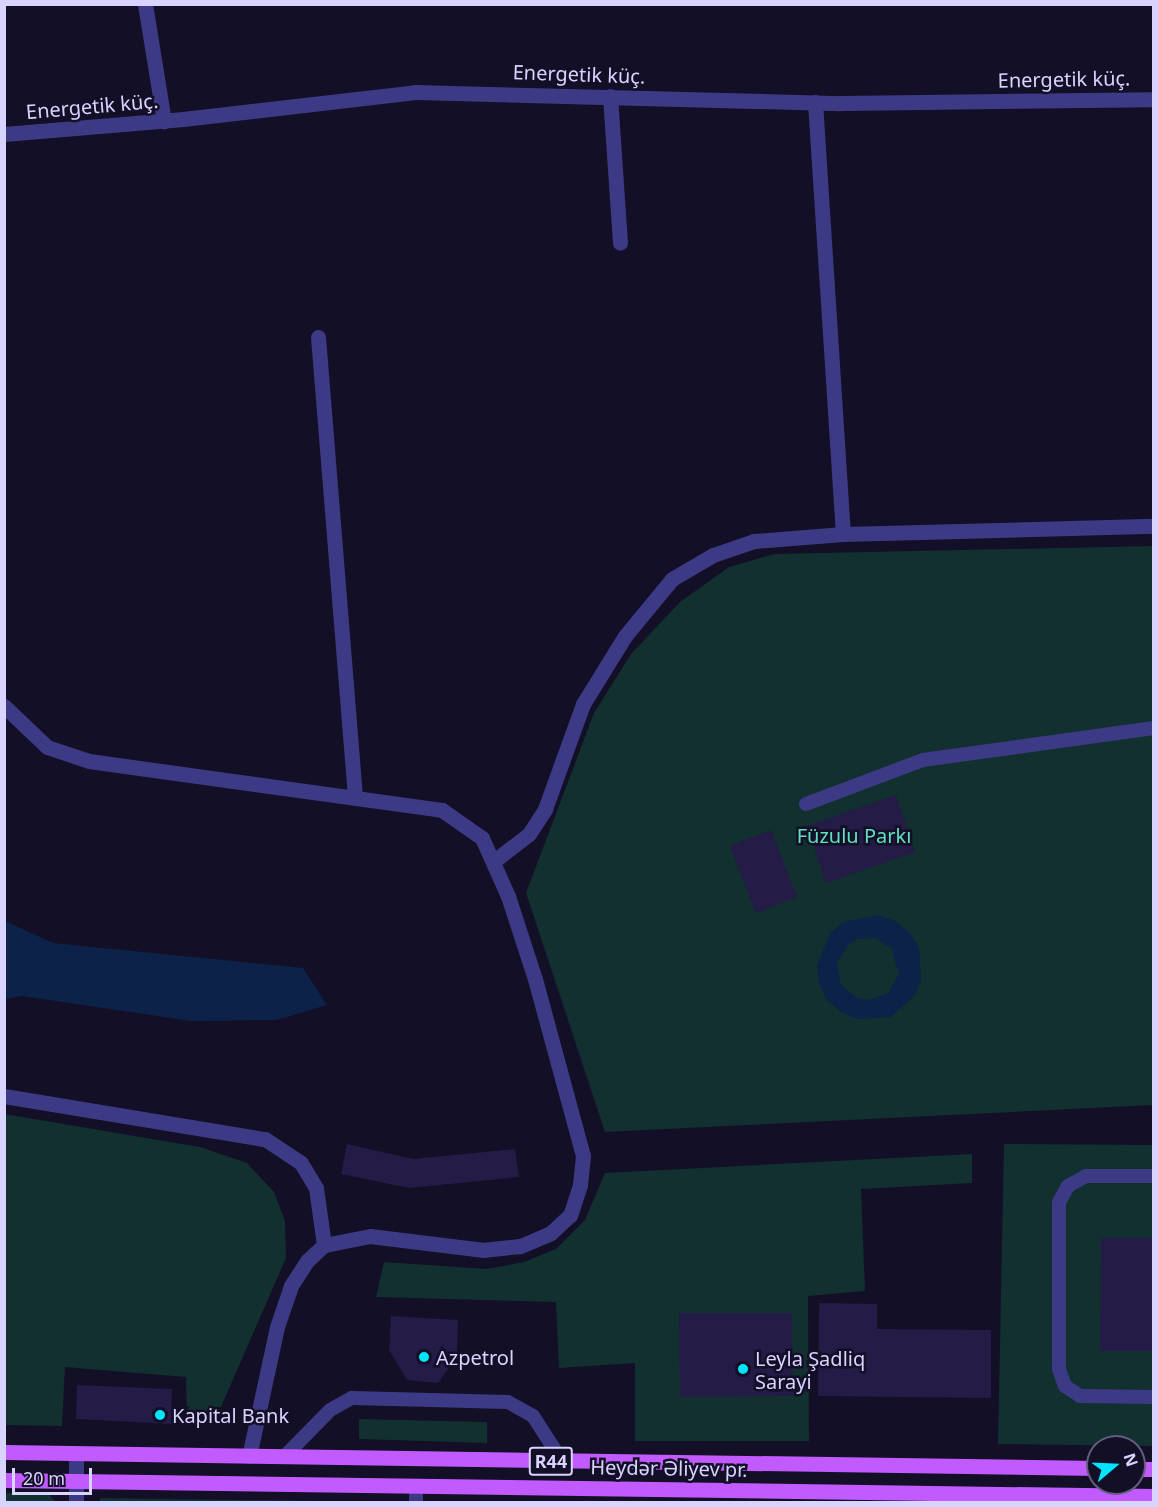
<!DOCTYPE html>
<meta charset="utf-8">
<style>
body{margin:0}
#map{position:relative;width:1158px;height:1507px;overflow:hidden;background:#130f26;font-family:"Noto Sans",sans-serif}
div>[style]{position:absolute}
.green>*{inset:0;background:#12302f}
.water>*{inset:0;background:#0c2248}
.building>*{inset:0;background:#241b47}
.service>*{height:14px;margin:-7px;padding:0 7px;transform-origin:7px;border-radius:7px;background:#3d3a85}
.minor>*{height:15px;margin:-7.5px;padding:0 7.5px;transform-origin:7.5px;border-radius:7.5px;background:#3d3a85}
.primary>*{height:15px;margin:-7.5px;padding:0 7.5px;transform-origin:7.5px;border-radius:7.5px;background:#c25bff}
.dots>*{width:16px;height:16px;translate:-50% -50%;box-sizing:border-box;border:3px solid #130f26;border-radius:50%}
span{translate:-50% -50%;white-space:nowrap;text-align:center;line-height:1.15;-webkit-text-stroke:5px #130f26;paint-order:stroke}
.shield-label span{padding:2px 4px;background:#130f26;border:2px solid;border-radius:4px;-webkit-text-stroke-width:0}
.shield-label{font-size:18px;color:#d9d4ff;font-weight:700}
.street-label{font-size:20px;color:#d9d4ff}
.park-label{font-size:20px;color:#5fe0c0}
.poi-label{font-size:20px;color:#d9d4ff}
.left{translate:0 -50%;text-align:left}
.frame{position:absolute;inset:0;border:6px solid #d9d4ff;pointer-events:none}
.north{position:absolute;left:1086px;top:1435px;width:60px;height:60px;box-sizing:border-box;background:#130f26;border:2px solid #625e7d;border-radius:50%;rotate:71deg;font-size:16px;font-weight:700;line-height:24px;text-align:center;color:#d9d4ff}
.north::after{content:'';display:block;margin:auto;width:21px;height:27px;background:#00e5ff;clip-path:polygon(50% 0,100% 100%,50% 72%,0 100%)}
.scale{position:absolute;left:12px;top:1468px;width:80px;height:27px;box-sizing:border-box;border:3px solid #d9d4ff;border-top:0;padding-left:8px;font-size:18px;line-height:21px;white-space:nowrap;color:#d9d4ff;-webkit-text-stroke:4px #130f26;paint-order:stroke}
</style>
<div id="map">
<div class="green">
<div style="clip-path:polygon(1153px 546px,1153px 1105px,605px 1132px,526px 893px,594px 713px,631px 654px,680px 602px,729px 567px,774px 554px)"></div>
<div style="clip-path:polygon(4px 1114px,200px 1147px,247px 1163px,274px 1192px,285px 1221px,286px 1258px,221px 1407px,187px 1419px,186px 1377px,65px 1367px,62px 1426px,5px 1425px)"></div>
<div style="clip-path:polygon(1004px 1144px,1153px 1145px,1153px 1446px,998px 1444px)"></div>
<div style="clip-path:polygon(972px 1154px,972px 1183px,861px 1189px,865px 1291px,808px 1296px,809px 1441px,635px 1441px,635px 1363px,559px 1368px,556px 1302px,376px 1297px,384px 1262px,487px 1269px,524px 1262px,556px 1249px,585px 1220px,605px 1173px)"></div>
<div style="clip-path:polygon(359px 1419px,487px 1422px,487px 1443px,359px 1439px)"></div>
<div style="clip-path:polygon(5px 1493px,48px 1493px,55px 1502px,5px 1502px)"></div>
<div style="clip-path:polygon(100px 1498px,392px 1502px,100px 1502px)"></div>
</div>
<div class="water">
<div style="clip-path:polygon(evenodd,878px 915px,895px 921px,909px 932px,919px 947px,921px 980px,915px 995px,891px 1017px,857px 1019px,841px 1012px,827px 1000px,819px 984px,817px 966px,830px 933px,843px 922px,878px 915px,875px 938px,891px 948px,899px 974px,888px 993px,868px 1000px,857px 998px,841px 985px,837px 963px,848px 945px,857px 939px,875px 938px)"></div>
<div style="clip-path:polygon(5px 921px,53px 943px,303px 968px,327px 1005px,276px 1020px,191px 1021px,22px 996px,5px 999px)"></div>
</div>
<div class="building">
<div style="clip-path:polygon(896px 795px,915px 852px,826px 883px,807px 826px)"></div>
<div style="clip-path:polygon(771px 830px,797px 897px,756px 913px,730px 846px)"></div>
<div style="clip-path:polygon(347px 1144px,413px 1159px,515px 1149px,519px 1177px,409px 1188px,341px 1174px)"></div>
<div style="clip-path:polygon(1101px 1238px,1154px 1238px,1154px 1351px,1100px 1351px)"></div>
<div style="clip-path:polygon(819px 1303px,877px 1304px,877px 1329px,991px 1330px,991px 1398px,818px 1396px)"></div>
<div style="clip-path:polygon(679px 1313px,792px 1313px,793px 1396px,680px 1397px)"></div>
<div style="clip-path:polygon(391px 1316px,458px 1320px,457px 1356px,438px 1383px,407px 1380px,389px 1350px)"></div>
<div style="clip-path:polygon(77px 1385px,172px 1389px,171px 1424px,76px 1419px)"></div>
</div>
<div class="service">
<div style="left:806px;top:804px;width:125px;rotate:-20.6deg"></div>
<div style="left:923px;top:760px;width:233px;rotate:-7.9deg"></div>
<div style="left:1154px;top:1176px;width:68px;rotate:180deg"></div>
<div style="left:1086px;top:1176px;width:21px;rotate:151deg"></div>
<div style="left:1068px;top:1186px;width:18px;rotate:119deg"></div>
<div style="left:1059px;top:1202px;width:167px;rotate:90deg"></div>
<div style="left:1059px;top:1369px;width:18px;rotate:71deg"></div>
<div style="left:1065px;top:1386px;width:18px;rotate:34deg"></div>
<div style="left:1080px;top:1396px;width:74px;rotate:0.8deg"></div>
<div style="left:285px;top:1456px;width:64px;rotate:-45.6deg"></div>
<div style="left:330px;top:1410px;width:25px;rotate:-29deg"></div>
<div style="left:352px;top:1398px;width:156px;rotate:1.5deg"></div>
<div style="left:508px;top:1402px;width:29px;rotate:29deg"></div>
<div style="left:533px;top:1416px;width:54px;rotate:57.2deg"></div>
<div style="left:416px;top:1486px;width:16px;rotate:90deg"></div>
</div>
<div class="minor">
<div style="left:145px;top:4px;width:119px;rotate:80.8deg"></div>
<div style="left:610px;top:96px;width:147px;rotate:86.1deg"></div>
<div style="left:815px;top:102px;width:433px;rotate:86.3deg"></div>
<div style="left:4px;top:134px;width:180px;rotate:-4.8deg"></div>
<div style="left:183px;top:119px;width:234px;rotate:-6.6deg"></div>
<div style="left:415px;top:92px;width:426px;rotate:1.5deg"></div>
<div style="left:841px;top:103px;width:313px;rotate:-0.7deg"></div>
<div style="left:318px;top:337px;width:461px;rotate:85.4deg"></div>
<div style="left:4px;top:706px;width:59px;rotate:43.6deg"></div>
<div style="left:47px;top:747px;width:44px;rotate:18.4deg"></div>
<div style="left:89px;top:761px;width:356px;rotate:7.9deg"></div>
<div style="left:442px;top:810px;width:49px;rotate:35deg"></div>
<div style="left:482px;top:838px;width:64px;rotate:65.9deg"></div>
<div style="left:508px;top:896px;width:87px;rotate:72deg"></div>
<div style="left:535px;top:979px;width:183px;rotate:74.8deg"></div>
<div style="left:583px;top:1156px;width:29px;rotate:96deg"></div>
<div style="left:580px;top:1185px;width:32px;rotate:108deg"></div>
<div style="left:570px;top:1215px;width:26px;rotate:137deg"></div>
<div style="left:551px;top:1233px;width:34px;rotate:157deg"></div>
<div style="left:520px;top:1246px;width:36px;rotate:174deg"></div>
<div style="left:484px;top:1250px;width:115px;rotate:-173deg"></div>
<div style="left:370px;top:1236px;width:47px;rotate:168.9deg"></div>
<div style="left:324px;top:1245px;width:23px;rotate:137deg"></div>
<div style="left:307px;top:1261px;width:30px;rotate:123deg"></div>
<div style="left:291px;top:1286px;width:43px;rotate:108.9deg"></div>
<div style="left:277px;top:1327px;width:132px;rotate:102.2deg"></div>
<div style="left:494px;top:861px;width:44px;rotate:-37.6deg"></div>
<div style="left:529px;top:834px;width:30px;rotate:-57deg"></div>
<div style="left:545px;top:809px;width:112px;rotate:-70.1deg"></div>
<div style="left:583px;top:704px;width:80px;rotate:-58.3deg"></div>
<div style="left:625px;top:636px;width:74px;rotate:-50.5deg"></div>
<div style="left:672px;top:579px;width:48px;rotate:-30.3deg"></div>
<div style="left:713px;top:555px;width:43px;rotate:-18.9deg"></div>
<div style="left:754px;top:541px;width:89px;rotate:-4.5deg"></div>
<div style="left:843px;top:534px;width:311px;rotate:-1.5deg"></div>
<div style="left:4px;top:1096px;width:265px;rotate:9.4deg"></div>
<div style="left:265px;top:1139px;width:43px;rotate:33.7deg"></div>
<div style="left:301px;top:1163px;width:29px;rotate:59deg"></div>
<div style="left:316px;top:1188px;width:58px;rotate:82deg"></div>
<div style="left:76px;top:1502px;width:49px;rotate:-90deg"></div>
</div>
<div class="primary">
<div style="left:4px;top:1452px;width:1094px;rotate:0.84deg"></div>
<div style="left:1134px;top:1469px;width:20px"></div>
<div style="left:4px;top:1480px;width:1150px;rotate:0.8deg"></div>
</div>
<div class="dots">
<div style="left:424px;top:1357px;background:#00e5ff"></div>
<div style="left:743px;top:1369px;background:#00e5ff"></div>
<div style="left:160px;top:1415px;background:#00e5ff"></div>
</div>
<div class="shield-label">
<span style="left:551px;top:1461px">R44</span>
</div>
<div class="street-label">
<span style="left:579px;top:74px;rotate:2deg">Energetik küç.</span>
<span style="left:1064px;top:79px;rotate:-1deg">Energetik küç.</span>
<span style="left:92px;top:106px;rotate:-5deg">Energetik küç.</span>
<span style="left:669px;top:1468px;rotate:1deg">Heydər Əliyev pr.</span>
</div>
<div class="park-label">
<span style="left:854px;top:835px">Füzulu Parkı</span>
</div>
<div class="poi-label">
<span class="left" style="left:436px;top:1357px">Azpetrol</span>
<span class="left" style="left:755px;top:1370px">Leyla Şadliq<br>Sarayi</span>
<span class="left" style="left:172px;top:1415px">Kapital Bank</span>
</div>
<div class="frame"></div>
<div class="north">N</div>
<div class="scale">20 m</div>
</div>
